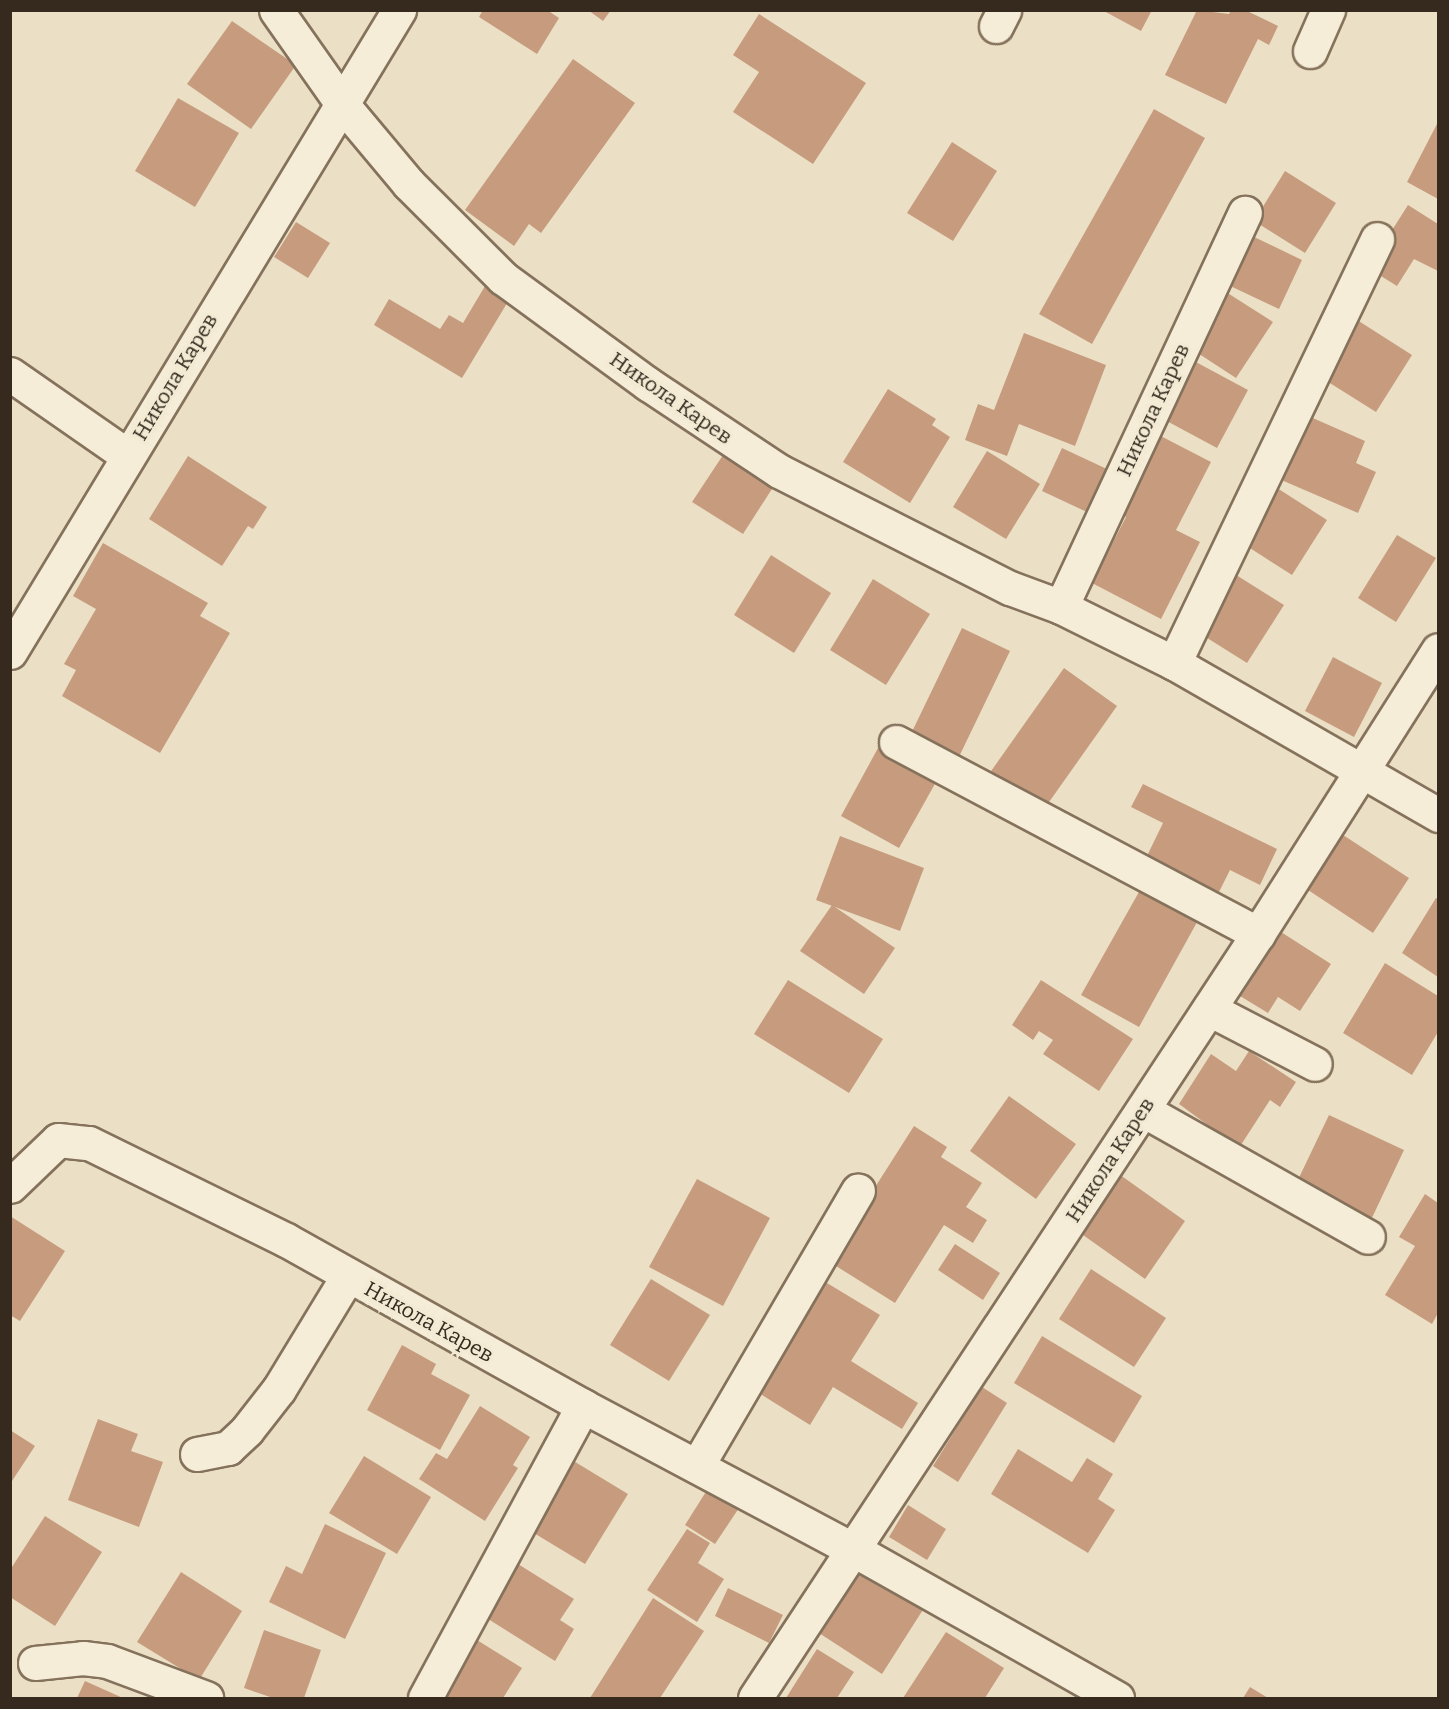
<!DOCTYPE html>
<meta charset="utf-8">
<style>
body{margin:0}
#map{position:relative;width:1449px;height:1709px;overflow:hidden;background:#ebe0c5;font-family:Bitter,serif}
div>[style]{position:absolute}
.building>*{inset:0;background:#c79c7e}
.roads{filter:drop-shadow(2px 0 #85725c) drop-shadow(-2px 0 #85725c) drop-shadow(0 2px #85725c) drop-shadow(0 -2px #85725c)}
.street>*{height:33px;margin:-16.5px;padding:0 16.5px;transform-origin:16.5px;border-radius:16.5px;background:#f6edd8}
span{translate:-50% -50%;white-space:nowrap;text-align:center;line-height:1.15;-webkit-text-stroke:6px #f3ead4;paint-order:stroke}
.street-label{font-size:21px;color:#362a1f}
.frame{position:absolute;inset:0;border:12px solid #362a1f;pointer-events:none}
</style>
<div id="map">
<div class="building">
<div style="clip-path:polygon(483px 10px,547px 10px,559px 18px,537px 54px,479px 17px)"></div>
<div style="clip-path:polygon(588px 10px,611px 10px,603px 21px)"></div>
<div style="clip-path:polygon(1102px 10px,1152px 10px,1141px 31px)"></div>
<div style="clip-path:polygon(1197px 10px,1229px 14px,1231px 10px,1245px 10px,1278px 26px,1269px 45px,1258px 39px,1226px 104px,1165px 75px)"></div>
<div style="clip-path:polygon(759px 14px,866px 83px,813px 164px,733px 112px,759px 72px,733px 55px)"></div>
<div style="clip-path:polygon(232px 21px,296px 65px,251px 129px,187px 84px)"></div>
<div style="clip-path:polygon(573px 59px,635px 103px,541px 233px,529px 224px,514px 246px,465px 210px)"></div>
<div style="clip-path:polygon(178px 98px,239px 133px,195px 207px,135px 171px)"></div>
<div style="clip-path:polygon(1154px 109px,1205px 138px,1092px 344px,1039px 314px)"></div>
<div style="clip-path:polygon(1438px 122px,1438px 199px,1407px 182px)"></div>
<div style="clip-path:polygon(952px 142px,997px 171px,953px 241px,907px 213px)"></div>
<div style="clip-path:polygon(1285px 171px,1336px 203px,1305px 253px,1254px 221px)"></div>
<div style="clip-path:polygon(1408px 205px,1438px 224px,1438px 271px,1414px 259px,1397px 286px,1368px 268px)"></div>
<div style="clip-path:polygon(296px 222px,330px 243px,308px 278px,274px 257px)"></div>
<div style="clip-path:polygon(1250px 235px,1302px 260px,1279px 309px,1226px 284px)"></div>
<div style="clip-path:polygon(488px 281px,512px 295px,462px 378px,374px 325px,389px 299px,440px 329px,449px 315px,463px 323px)"></div>
<div style="clip-path:polygon(1226px 292px,1273px 322px,1236px 378px,1190px 348px)"></div>
<div style="clip-path:polygon(1354px 318px,1412px 355px,1376px 412px,1317px 375px)"></div>
<div style="clip-path:polygon(1024px 333px,1106px 365px,1075px 446px,1019px 424px,1007px 456px,965px 440px,978px 404px,994px 410px)"></div>
<div style="clip-path:polygon(1194px 361px,1248px 390px,1217px 448px,1163px 419px)"></div>
<div style="clip-path:polygon(888px 389px,936px 419px,932px 425px,950px 437px,910px 503px,843px 462px)"></div>
<div style="clip-path:polygon(1306px 415px,1365px 441px,1356px 463px,1376px 472px,1358px 513px,1279px 479px)"></div>
<div style="clip-path:polygon(1153px 432px,1211px 462px,1176px 530px,1200px 542px,1161px 619px,1092px 583px,1126px 517px,1114px 510px)"></div>
<div style="clip-path:polygon(1062px 448px,1109px 470px,1089px 513px,1042px 491px)"></div>
<div style="clip-path:polygon(727px 449px,777px 481px,743px 534px,692px 502px)"></div>
<div style="clip-path:polygon(987px 451px,1040px 484px,1006px 539px,953px 507px)"></div>
<div style="clip-path:polygon(188px 456px,267px 507px,253px 529px,248px 526px,222px 566px,149px 519px)"></div>
<div style="clip-path:polygon(1274px 486px,1327px 520px,1292px 575px,1239px 541px)"></div>
<div style="clip-path:polygon(1397px 535px,1436px 558px,1396px 622px,1358px 598px)"></div>
<div style="clip-path:polygon(103px 543px,208px 603px,200px 616px,230px 633px,160px 753px,62px 696px,76px 670px,64px 664px,96px 609px,73px 596px)"></div>
<div style="clip-path:polygon(771px 555px,831px 593px,794px 653px,734px 615px)"></div>
<div style="clip-path:polygon(1233px 573px,1284px 605px,1247px 663px,1196px 631px)"></div>
<div style="clip-path:polygon(873px 579px,930px 614px,886px 685px,830px 650px)"></div>
<div style="clip-path:polygon(962px 628px,1010px 651px,956px 763px,908px 740px)"></div>
<div style="clip-path:polygon(1333px 657px,1382px 683px,1354px 737px,1305px 711px)"></div>
<div style="clip-path:polygon(1064px 668px,1117px 706px,1042px 812px,989px 774px)"></div>
<div style="clip-path:polygon(878px 748px,936px 782px,899px 848px,841px 816px)"></div>
<div style="clip-path:polygon(1143px 784px,1277px 849px,1260px 885px,1230px 870px,1217px 896px,1145px 860px,1163px 823px,1131px 807px)"></div>
<div style="clip-path:polygon(1340px 833px,1409px 878px,1373px 933px,1305px 888px)"></div>
<div style="clip-path:polygon(840px 836px,924px 868px,900px 931px,816px 900px)"></div>
<div style="clip-path:polygon(1144px 883px,1201px 915px,1139px 1027px,1081px 995px)"></div>
<div style="clip-path:polygon(1436px 898px,1438px 899px,1438px 977px,1402px 953px)"></div>
<div style="clip-path:polygon(832px 905px,895px 948px,864px 994px,800px 951px)"></div>
<div style="clip-path:polygon(1281px 932px,1331px 964px,1300px 1011px,1278px 997px,1268px 1013px,1240px 996px)"></div>
<div style="clip-path:polygon(1385px 963px,1438px 996px,1438px 1032px,1412px 1075px,1343px 1033px)"></div>
<div style="clip-path:polygon(788px 980px,883px 1039px,849px 1093px,754px 1034px)"></div>
<div style="clip-path:polygon(1041px 980px,1133px 1039px,1099px 1091px,1043px 1054px,1053px 1040px,1039px 1031px,1033px 1040px,1012px 1025px)"></div>
<div style="clip-path:polygon(1249px 1051px,1296px 1082px,1280px 1107px,1270px 1100px,1239px 1148px,1179px 1104px,1211px 1054px,1236px 1071px)"></div>
<div style="clip-path:polygon(1009px 1096px,1076px 1144px,1036px 1199px,970px 1151px)"></div>
<div style="clip-path:polygon(1329px 1115px,1404px 1150px,1370px 1222px,1295px 1186px)"></div>
<div style="clip-path:polygon(914px 1126px,947px 1147px,941px 1157px,982px 1183px,966px 1207px,987px 1220px,973px 1243px,944px 1225px,895px 1303px,828px 1261px)"></div>
<div style="clip-path:polygon(1116px 1172px,1185px 1221px,1145px 1279px,1076px 1230px)"></div>
<div style="clip-path:polygon(697px 1179px,770px 1218px,723px 1306px,649px 1267px)"></div>
<div style="clip-path:polygon(1425px 1194px,1438px 1203px,1438px 1313px,1432px 1324px,1385px 1295px,1415px 1246px,1399px 1237px)"></div>
<div style="clip-path:polygon(10px 1216px,65px 1251px,20px 1321px,10px 1315px)"></div>
<div style="clip-path:polygon(955px 1244px,1000px 1273px,983px 1300px,938px 1270px)"></div>
<div style="clip-path:polygon(1091px 1269px,1166px 1318px,1134px 1367px,1059px 1319px)"></div>
<div style="clip-path:polygon(651px 1279px,710px 1315px,669px 1381px,610px 1345px)"></div>
<div style="clip-path:polygon(822px 1280px,880px 1315px,851px 1361px,918px 1403px,902px 1429px,833px 1387px,810px 1425px,754px 1390px)"></div>
<div style="clip-path:polygon(1042px 1336px,1142px 1396px,1114px 1443px,1014px 1383px)"></div>
<div style="clip-path:polygon(402px 1345px,436px 1364px,431px 1374px,470px 1395px,440px 1450px,367px 1410px)"></div>
<div style="clip-path:polygon(982px 1387px,1007px 1403px,958px 1482px,933px 1466px)"></div>
<div style="clip-path:polygon(480px 1406px,530px 1437px,513px 1465px,518px 1468px,485px 1521px,419px 1479px,436px 1453px,447px 1459px)"></div>
<div style="clip-path:polygon(98px 1419px,138px 1434px,131px 1451px,163px 1462px,139px 1527px,68px 1500px)"></div>
<div style="clip-path:polygon(10px 1430px,35px 1446px,10px 1484px)"></div>
<div style="clip-path:polygon(1018px 1449px,1072px 1482px,1087px 1458px,1113px 1474px,1098px 1499px,1115px 1510px,1088px 1553px,991px 1494px)"></div>
<div style="clip-path:polygon(562px 1454px,628px 1494px,585px 1564px,519px 1524px)"></div>
<div style="clip-path:polygon(364px 1456px,431px 1497px,397px 1554px,329px 1513px)"></div>
<div style="clip-path:polygon(714px 1479px,745px 1499px,715px 1544px,685px 1525px)"></div>
<div style="clip-path:polygon(908px 1505px,946px 1529px,927px 1560px,889px 1537px)"></div>
<div style="clip-path:polygon(45px 1516px,102px 1552px,55px 1626px,10px 1597px,10px 1570px)"></div>
<div style="clip-path:polygon(325px 1524px,386px 1553px,345px 1639px,269px 1602px,286px 1566px,302px 1574px)"></div>
<div style="clip-path:polygon(687px 1529px,710px 1543px,698px 1563px,724px 1579px,697px 1622px,647px 1590px)"></div>
<div style="clip-path:polygon(510px 1559px,574px 1599px,560px 1620px,574px 1629px,555px 1661px,477px 1612px)"></div>
<div style="clip-path:polygon(864px 1564px,926px 1605px,882px 1674px,819px 1633px)"></div>
<div style="clip-path:polygon(181px 1572px,242px 1611px,199px 1680px,137px 1642px)"></div>
<div style="clip-path:polygon(728px 1588px,783px 1615px,769px 1643px,715px 1616px)"></div>
<div style="clip-path:polygon(653px 1598px,704px 1631px,660px 1698px,590px 1698px)"></div>
<div style="clip-path:polygon(264px 1630px,321px 1650px,304px 1698px,273px 1698px,244px 1688px)"></div>
<div style="clip-path:polygon(946px 1632px,1004px 1668px,985px 1698px,903px 1698px)"></div>
<div style="clip-path:polygon(472px 1637px,522px 1668px,503px 1698px,433px 1698px)"></div>
<div style="clip-path:polygon(817px 1649px,854px 1672px,837px 1698px,786px 1698px)"></div>
<div style="clip-path:polygon(85px 1681px,123px 1698px,77px 1698px)"></div>
<div style="clip-path:polygon(1250px 1687px,1268px 1698px,1243px 1698px)"></div>
</div>
<div class="roads">
<div class="street">
<div style="left:276px;top:10px;width:115px;rotate:54.9deg"></div>
<div style="left:342px;top:104px;width:104px;rotate:50.1deg"></div>
<div style="left:409px;top:184px;width:133px;rotate:45deg"></div>
<div style="left:503px;top:278px;width:180px;rotate:36.2deg"></div>
<div style="left:648px;top:384px;width:157px;rotate:33.6deg"></div>
<div style="left:779px;top:471px;width:259px;rotate:26.9deg"></div>
<div style="left:1010px;top:588px;width:54px;rotate:20.4deg"></div>
<div style="left:1061px;top:607px;width:126px;rotate:26.4deg"></div>
<div style="left:1174px;top:663px;width:305px;rotate:29.9deg"></div>
<div style="left:996px;top:26px;width:18px;rotate:-63deg"></div>
<div style="left:1310px;top:51px;width:45px;rotate:-66.3deg"></div>
<div style="left:10px;top:374px;width:144px;rotate:34.8deg"></div>
<div style="left:1061px;top:607px;width:435px;rotate:-65deg"></div>
<div style="left:10px;top:652px;width:751px;rotate:-58.79deg"></div>
<div style="left:1174px;top:663px;width:470px;rotate:-64.4deg"></div>
<div style="left:896px;top:742px;width:410px;rotate:27.9deg"></div>
<div style="left:1209px;top:1009px;width:119px;rotate:27.4deg"></div>
<div style="left:1143px;top:1110px;width:258px;rotate:29.4deg"></div>
<div style="left:10px;top:1186px;width:66px;rotate:-43.8deg"></div>
<div style="left:58px;top:1140px;width:31px;rotate:6deg"></div>
<div style="left:89px;top:1143px;width:220px;rotate:26.2deg"></div>
<div style="left:286px;top:1240px;width:340px;rotate:29.2deg"></div>
<div style="left:583px;top:1406px;width:307px;rotate:28deg"></div>
<div style="left:854px;top:1550px;width:302px;rotate:29.4deg"></div>
<div style="left:197px;top:1454px;width:32px;rotate:-11deg"></div>
<div style="left:228px;top:1448px;width:26px;rotate:-43deg"></div>
<div style="left:247px;top:1430px;width:52px;rotate:-52deg"></div>
<div style="left:279px;top:1389px;width:131px;rotate:-58.7deg"></div>
<div style="left:697px;top:1466px;width:319px;rotate:-59.7deg"></div>
<div style="left:35px;top:1663px;width:48px;rotate:-5.9deg"></div>
<div style="left:83px;top:1658px;width:24px;rotate:7deg"></div>
<div style="left:107px;top:1661px;width:106px;rotate:20.5deg"></div>
<div style="left:425px;top:1698px;width:332px;rotate:-61.6deg"></div>
<div style="left:755px;top:1698px;width:915px;rotate:-56.64deg"></div>
<div style="left:1258px;top:934px;width:336px;rotate:-57.6deg"></div>
</div>
</div>
<div class="street-label">
<span style="left:175px;top:377px;rotate:-59deg">Никола Карев</span>
<span style="left:671px;top:398px;rotate:35deg">Никола Карев</span>
<span style="left:1153px;top:410px;rotate:-65deg">Никола Карев</span>
<span style="left:1110px;top:1160px;rotate:-57deg">Никола Карев</span>
<span style="left:429px;top:1322px;rotate:29deg">Никола Карев</span>
</div>
<div class="frame"></div>
</div>
